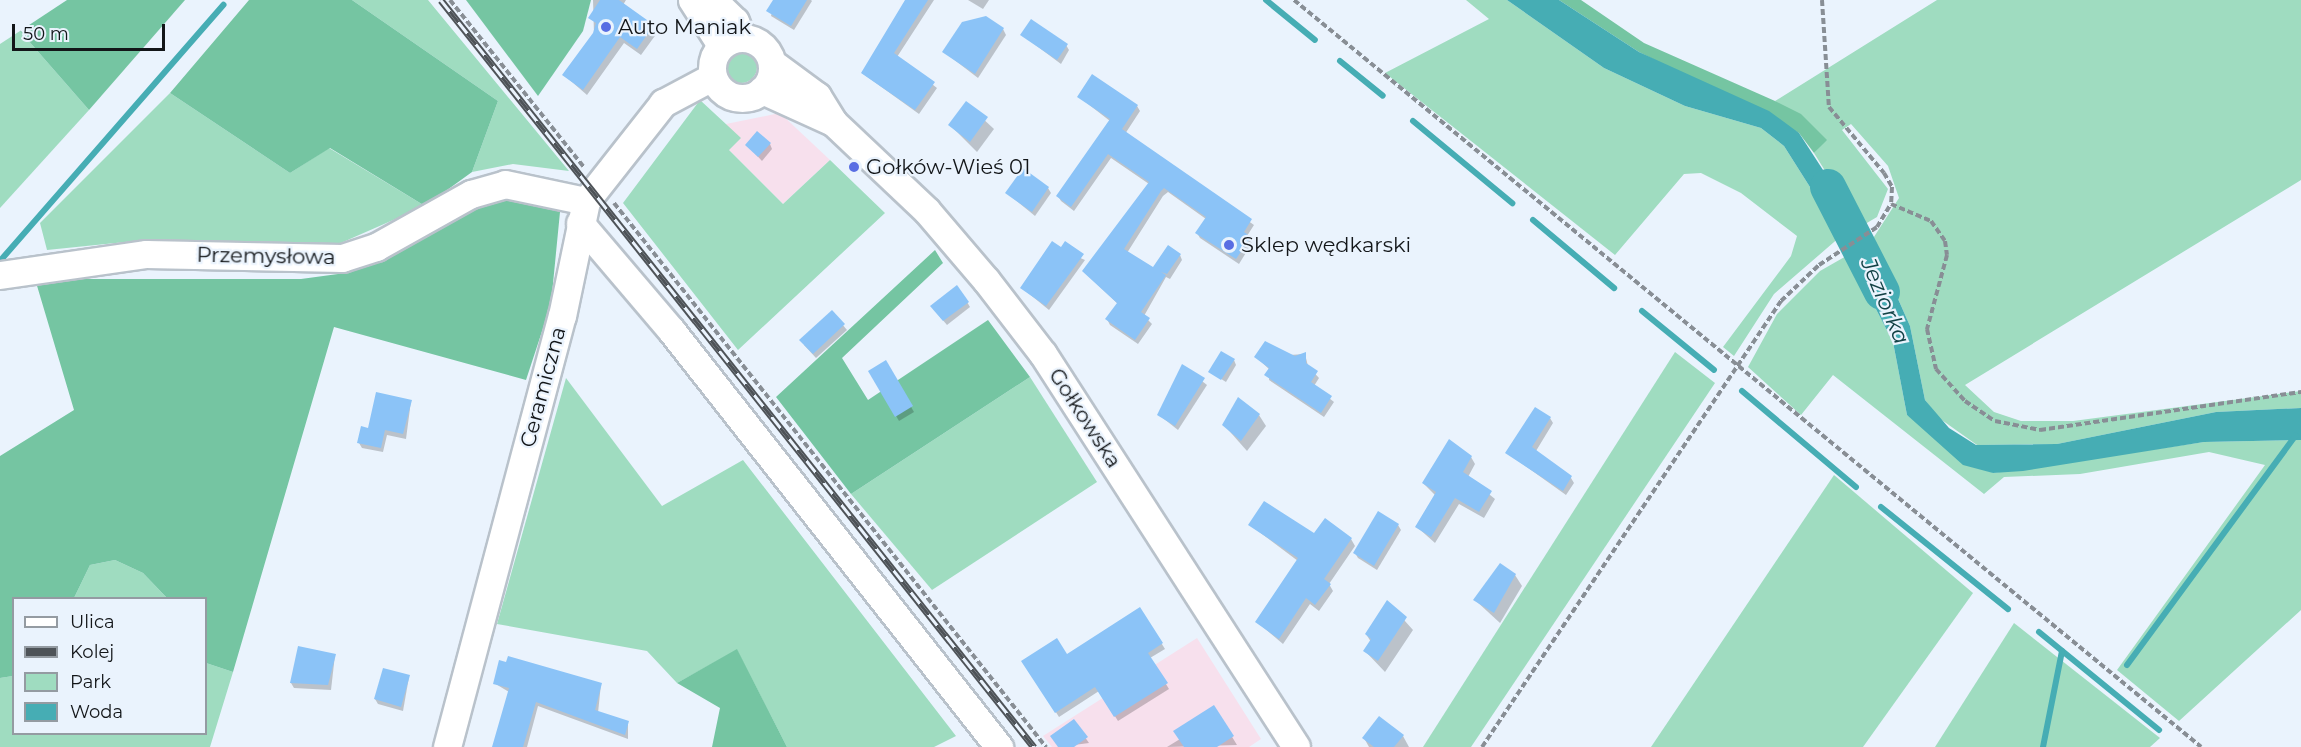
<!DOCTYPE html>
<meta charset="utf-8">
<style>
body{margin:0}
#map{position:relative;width:2301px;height:747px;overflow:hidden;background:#eaf3fd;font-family:Montserrat,sans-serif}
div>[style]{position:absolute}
.industrial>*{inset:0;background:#f7e0ed}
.green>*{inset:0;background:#9fdcc0}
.round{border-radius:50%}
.forest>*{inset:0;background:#75c5a2}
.water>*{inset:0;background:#46adb4}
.shadow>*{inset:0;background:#0003}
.stream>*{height:6px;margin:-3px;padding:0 3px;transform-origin:3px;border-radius:3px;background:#46adb4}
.river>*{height:36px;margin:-18px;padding:0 18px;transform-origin:18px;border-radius:18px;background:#46adb4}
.building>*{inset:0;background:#8bc3f7}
.path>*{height:4px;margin-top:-2px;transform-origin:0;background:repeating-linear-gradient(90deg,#888e95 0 6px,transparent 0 9px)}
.roads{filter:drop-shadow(2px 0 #b9c2cb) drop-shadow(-2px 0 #b9c2cb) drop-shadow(0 2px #b9c2cb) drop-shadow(0 -2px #b9c2cb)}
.minor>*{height:27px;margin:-13.5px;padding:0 13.5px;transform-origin:13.5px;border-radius:13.5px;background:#fff}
.minor>.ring{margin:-13.5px;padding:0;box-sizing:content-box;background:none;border:27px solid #fff;border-radius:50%}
.rail>*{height:7px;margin-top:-3.5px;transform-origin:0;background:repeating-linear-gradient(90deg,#eaf3fd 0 14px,#4e5358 0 28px);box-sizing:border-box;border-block:2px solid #4e5358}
.dots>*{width:16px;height:16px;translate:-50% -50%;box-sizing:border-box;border:3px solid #eaf3fd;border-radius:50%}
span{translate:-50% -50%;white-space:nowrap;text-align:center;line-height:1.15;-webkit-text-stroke:4.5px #eaf3fd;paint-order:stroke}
.poi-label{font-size:21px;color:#131619}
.left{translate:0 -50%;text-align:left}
.street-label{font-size:21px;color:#131619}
.water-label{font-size:22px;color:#134246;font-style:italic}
.legend{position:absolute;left:12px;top:597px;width:195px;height:138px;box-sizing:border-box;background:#eaf3fd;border:2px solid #949ba2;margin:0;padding:8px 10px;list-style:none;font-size:18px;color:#131619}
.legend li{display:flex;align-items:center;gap:12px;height:30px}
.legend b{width:30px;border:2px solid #949ba2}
.scale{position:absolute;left:12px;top:24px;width:153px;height:27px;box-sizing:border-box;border:3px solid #131619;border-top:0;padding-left:8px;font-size:18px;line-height:21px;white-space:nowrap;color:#131619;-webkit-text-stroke:4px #eaf3fd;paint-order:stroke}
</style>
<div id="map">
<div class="industrial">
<div style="clip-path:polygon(780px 113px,830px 160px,783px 204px,729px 150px,726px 124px)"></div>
<div style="clip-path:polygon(1197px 638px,1261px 739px,1249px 747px,1052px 747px,1043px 736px)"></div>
</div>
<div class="green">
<div style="clip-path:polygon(352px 0,428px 0,569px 171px,513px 164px,472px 172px,498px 101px)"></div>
<div style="clip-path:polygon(1466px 0,1507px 0,1604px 68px,1685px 106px,1761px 128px,1784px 146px,1841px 236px,1774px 294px,1734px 356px,1723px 347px,1791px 256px,1797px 236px,1741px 193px,1701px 173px,1684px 174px,1615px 255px,1385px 73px,1489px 19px)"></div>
<div style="clip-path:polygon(1937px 0,2301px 0,2301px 180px,1965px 385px,1994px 412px,2021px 421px,2073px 421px,2301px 391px,2301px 408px,2216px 412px,2057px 444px,1977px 445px,1939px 418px,1925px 400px,1910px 326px,1872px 240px,1899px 198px,1888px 166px,1851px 124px,1842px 130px,1888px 189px,1877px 217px,1860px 227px,1814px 153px,1826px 140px,1775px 101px)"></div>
<div style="clip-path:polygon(20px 31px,89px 110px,0 208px,0 44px)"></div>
<div class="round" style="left:725px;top:51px;width:32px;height:32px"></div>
<div style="clip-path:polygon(170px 93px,290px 173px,329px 148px,425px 206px,334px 246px,135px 241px,47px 250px,40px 223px)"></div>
<div style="clip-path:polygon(700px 100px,741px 138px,729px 150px,783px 204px,830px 160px,885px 213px,738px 350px,623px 203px)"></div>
<div style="clip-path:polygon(1848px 255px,1893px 342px,1907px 415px,1993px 473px,2204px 442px,2301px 440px,2301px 610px,2179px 721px,2117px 670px,2265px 465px,2209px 452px,2080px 474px,2004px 477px,1984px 494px,1833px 375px,1801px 415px,1748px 367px,1777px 314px,1820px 271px)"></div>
<div style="clip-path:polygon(1675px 352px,1715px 383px,1471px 747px,1423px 747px)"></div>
<div style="clip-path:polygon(1030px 377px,1097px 482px,932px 590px,851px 494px)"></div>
<div style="clip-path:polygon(566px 378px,662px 506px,743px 460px,956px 736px,934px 747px,787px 747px,737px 650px,677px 683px,647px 651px,497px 624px)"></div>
<div style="clip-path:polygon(1834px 475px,1973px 593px,1863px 747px,1651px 747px)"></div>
<div style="clip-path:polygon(115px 560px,143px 573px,167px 598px,74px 598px,90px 565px)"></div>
<div style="clip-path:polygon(2014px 623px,2160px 738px,2150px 747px,1935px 747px)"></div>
<div style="clip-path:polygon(206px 663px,233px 672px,210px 747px,0 747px,0 678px,13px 676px,14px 734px,206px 734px)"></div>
</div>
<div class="forest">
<div style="clip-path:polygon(67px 0,185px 0,89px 110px,20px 31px)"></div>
<div style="clip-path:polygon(249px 0,352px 0,498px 101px,472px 172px,425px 206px,330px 148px,290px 173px,170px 93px)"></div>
<div style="clip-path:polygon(466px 0,591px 0,583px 31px,538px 96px)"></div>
<div style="clip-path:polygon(1559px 0,1581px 0,1644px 43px,1775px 101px,1801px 114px,1827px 140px,1814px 153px,1799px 133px,1639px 52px)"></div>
<div style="clip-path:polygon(522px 196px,560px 212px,551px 304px,526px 380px,334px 327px,233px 672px,206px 663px,206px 598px,167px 598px,143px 573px,115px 560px,90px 565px,74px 598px,14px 598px,13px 676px,0 678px,0 456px,74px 410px,35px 279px,301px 279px,338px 274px,419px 240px,476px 205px)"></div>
<div style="clip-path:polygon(935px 250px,943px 263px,842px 358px,868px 400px,988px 320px,1030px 377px,851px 494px,776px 397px)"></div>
<div style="clip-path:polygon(737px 649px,787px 747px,712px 747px,720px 708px,677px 683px)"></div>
</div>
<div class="water">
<div style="clip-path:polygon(1507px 0,1559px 0,1639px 52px,1769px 111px,1799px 133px,1860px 227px,1841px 236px,1784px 146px,1761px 128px,1685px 106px,1604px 68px)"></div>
<div style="clip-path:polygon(1872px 240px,1910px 326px,1925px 400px,1949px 428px,1976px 445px,2057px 444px,2216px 412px,2301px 408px,2301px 440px,2204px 442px,2023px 471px,1993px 473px,1963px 465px,1907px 415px,1893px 342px,1848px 255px)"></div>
</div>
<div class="shadow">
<div style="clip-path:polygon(593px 0,626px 0,623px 5px,657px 33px,641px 55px,624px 43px,587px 95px,564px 75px,594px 34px)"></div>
<div style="clip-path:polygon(775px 0,811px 0,812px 1px,794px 30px,771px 16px)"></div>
<div style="clip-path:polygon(906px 0,934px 0,897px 57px,937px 88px,919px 114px,862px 73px)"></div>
<div style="clip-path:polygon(968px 0,989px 0,983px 9px)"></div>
<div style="clip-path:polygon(1003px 29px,1006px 35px,978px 78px,944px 52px)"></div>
<div style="clip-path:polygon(1022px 35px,1066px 45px,1069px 50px,1061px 64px)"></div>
<div style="clip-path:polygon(1079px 97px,1137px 106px,1140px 111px,1125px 134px,1254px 225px,1247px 236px,1252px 243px,1239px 264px,1200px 238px,1197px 233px,1206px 219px,1168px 192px,1163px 196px,1127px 253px,1154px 269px,1180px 255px,1182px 260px,1170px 279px,1166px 277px,1144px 316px,1152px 324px,1138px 344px,1110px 325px,1107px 319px,1118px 304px,1083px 271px,1149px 184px,1111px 158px,1074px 211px,1061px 201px,1058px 196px,1110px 121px)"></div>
<div style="clip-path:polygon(966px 103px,994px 129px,977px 152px,950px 125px)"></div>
<div style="clip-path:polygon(770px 144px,772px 149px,762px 161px,747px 145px)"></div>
<div style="clip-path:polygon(1048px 188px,1051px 193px,1035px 216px,1007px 193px)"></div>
<div style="clip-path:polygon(1062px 250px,1085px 260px,1049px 310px,1022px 288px)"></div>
<div style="clip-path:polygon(967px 302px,970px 307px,947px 325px,935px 311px)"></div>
<div style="clip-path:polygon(832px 312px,847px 330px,816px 358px,804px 345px)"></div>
<div style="clip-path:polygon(1305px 354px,1308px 366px,1319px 378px,1314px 386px,1334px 402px,1324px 417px,1269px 380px,1270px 370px,1256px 357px)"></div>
<div style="clip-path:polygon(1234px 360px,1236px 365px,1226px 382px,1210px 372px)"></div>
<div style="clip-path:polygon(885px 362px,914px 412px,899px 421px,870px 371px)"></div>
<div style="clip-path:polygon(1183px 366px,1207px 385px,1178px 430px,1159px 415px)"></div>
<div style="clip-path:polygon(411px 401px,406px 439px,387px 435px,383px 452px,362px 448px,359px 443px,369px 430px)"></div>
<div style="clip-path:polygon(1259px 415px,1266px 426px,1247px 451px,1224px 425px)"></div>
<div style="clip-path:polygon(1550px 418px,1553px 423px,1536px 451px,1571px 478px,1574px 483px,1566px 495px,1507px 453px)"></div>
<div style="clip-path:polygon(1471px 457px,1475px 464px,1468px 477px,1495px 499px,1484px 518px,1459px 504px,1435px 543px,1417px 527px,1436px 496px,1423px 483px)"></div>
<div style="clip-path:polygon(1250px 525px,1351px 539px,1355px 546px,1329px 584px,1333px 591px,1319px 611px,1310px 604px,1283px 644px,1257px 622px,1298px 561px)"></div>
<div style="clip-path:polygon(1398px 525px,1401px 530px,1377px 570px,1358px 558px,1355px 553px)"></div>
<div style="clip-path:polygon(1515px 575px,1522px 586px,1500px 623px,1475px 600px)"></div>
<div style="clip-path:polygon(1388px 602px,1413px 630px,1385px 672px,1365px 651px,1371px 642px,1366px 634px)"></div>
<div style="clip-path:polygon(1140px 609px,1165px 649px,1150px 658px,1169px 689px,1118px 721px,1099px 691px,1059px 717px,1023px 661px,1067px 656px)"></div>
<div style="clip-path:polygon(335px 655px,331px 690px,294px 688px,291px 683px)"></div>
<div style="clip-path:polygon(409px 677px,403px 711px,378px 704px,375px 699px)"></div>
<div style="clip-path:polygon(494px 683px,601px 684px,598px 713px,628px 722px,628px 739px,538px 706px,527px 747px,494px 747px,509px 692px)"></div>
<div style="clip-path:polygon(1214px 707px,1237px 745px,1167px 747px,1180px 739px)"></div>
<div style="clip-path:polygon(1074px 721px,1089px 743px,1059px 747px)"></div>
<div style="clip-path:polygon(1403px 736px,1409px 747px,1369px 747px,1364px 738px)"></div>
</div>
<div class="stream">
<div style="left:1266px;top:0;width:63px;rotate:39.2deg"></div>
<div style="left:1340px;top:61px;width:55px;rotate:39.1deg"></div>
<div style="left:1413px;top:121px;width:129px;rotate:39.6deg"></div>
<div style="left:1533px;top:220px;width:106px;rotate:40deg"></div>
<div style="left:0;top:261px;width:340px;rotate:-48.9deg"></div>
<div style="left:1642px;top:311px;width:93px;rotate:39.3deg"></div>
<div style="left:1742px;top:391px;width:149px;rotate:40.1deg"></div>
<div style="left:1881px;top:507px;width:163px;rotate:38.8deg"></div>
<div style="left:2039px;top:632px;width:155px;rotate:39.2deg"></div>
<div style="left:2127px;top:665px;width:285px;rotate:-53.7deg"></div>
<div style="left:2043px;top:747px;width:98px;rotate:-78.8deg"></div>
</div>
<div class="river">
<div style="left:1828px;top:187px;width:118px;rotate:62.8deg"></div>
</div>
<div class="building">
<div style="clip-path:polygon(600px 0,619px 0,654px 25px,637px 49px,620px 37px,583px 90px,562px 75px,593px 33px,596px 23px,588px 18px)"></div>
<div style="clip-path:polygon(773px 0,807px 0,791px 26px,766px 11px)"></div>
<div style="clip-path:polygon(905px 0,928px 0,894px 53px,935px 82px,915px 110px,861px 73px)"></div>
<div style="clip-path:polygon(986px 16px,1004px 28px,975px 74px,942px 52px,962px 22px)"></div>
<div style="clip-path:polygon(1031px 19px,1068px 44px,1057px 60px,1020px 35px)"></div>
<div style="clip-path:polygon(1092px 74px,1138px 105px,1122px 129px,1252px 219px,1244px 232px,1251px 237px,1236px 259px,1195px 233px,1206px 217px,1164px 188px,1161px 191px,1124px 249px,1153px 267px,1168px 245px,1181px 254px,1167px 274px,1161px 272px,1166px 275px,1141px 312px,1150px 318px,1135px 340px,1105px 319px,1117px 303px,1082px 271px,1149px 182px,1108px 154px,1071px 207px,1056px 196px,1110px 119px,1077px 97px)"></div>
<div style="clip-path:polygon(966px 101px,988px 117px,970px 142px,948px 125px)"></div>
<div style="clip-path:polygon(757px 131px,771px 143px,758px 157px,745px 145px)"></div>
<div style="clip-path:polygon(1023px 168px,1049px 187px,1032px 212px,1005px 193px)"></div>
<div style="clip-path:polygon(1052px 241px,1061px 247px,1065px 241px,1084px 254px,1046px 306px,1020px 288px)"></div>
<div style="clip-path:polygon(957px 285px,969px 302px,943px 321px,930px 306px)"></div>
<div style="clip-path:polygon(832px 310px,845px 324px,813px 354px,799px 340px)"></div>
<div style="clip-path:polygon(1265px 341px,1295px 356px,1306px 352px,1306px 363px,1318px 371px,1311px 382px,1332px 396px,1321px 413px,1264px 375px,1269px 368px,1254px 357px)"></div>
<div style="clip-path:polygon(1221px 351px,1235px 359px,1221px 380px,1208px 372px)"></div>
<div style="clip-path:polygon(886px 360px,913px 406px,895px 417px,868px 371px)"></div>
<div style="clip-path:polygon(1182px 364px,1205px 378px,1175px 426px,1157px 415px)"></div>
<div style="clip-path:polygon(376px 392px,412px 400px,403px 434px,385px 430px,381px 448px,357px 443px,361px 426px,368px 428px)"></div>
<div style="clip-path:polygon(1238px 397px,1260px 414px,1241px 441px,1222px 425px)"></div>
<div style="clip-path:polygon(1535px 407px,1551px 417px,1532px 447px,1572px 476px,1563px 491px,1505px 453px)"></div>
<div style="clip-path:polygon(1449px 439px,1472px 456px,1463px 472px,1492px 491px,1479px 512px,1455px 498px,1431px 537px,1415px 527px,1436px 492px,1422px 483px)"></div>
<div style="clip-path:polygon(1264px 501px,1314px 533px,1325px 518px,1352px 538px,1324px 579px,1331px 584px,1315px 605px,1306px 598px,1279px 639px,1255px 622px,1298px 558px,1248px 525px)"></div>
<div style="clip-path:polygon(1378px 511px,1399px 524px,1374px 566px,1353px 553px)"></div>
<div style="clip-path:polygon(1500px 563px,1516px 574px,1494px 613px,1473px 600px)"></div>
<div style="clip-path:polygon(1387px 600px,1407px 617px,1378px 661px,1363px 651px,1371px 639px,1365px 634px)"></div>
<div style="clip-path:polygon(1140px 607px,1163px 643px,1148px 653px,1168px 683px,1114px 717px,1095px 687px,1055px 713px,1021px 661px,1057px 638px,1067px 654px)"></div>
<div style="clip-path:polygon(298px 646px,336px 654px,328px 685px,290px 683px)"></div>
<div style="clip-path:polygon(508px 656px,602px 683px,595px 710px,629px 721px,625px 735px,536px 702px,523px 747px,492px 747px,509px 688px,493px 684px,499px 660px,506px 662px)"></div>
<div style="clip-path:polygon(383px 668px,410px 675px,401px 707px,374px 699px)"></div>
<div style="clip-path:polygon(1214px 705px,1234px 736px,1217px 747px,1184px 747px,1173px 731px)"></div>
<div style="clip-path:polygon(1379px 716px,1404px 735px,1394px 747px,1374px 747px,1362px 738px)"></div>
<div style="clip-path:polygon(1074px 719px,1088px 737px,1074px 747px,1058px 747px,1050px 736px)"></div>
</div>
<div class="path">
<div style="left:450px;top:0;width:214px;rotate:51.3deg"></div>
<div style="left:1294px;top:0;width:1175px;rotate:39.47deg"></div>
<div style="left:1822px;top:0;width:107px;rotate:86.3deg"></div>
<div style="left:1829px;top:107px;width:86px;rotate:50.2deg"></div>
<div style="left:1884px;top:173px;width:16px;rotate:60deg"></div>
<div style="left:1892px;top:187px;width:17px;rotate:93deg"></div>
<div style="left:1891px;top:204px;width:43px;rotate:23deg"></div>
<div style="left:1931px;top:221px;width:24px;rotate:55deg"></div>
<div style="left:1945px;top:241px;width:14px;rotate:82deg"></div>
<div style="left:1947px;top:255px;width:77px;rotate:105.1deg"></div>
<div style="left:1927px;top:329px;width:41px;rotate:77.3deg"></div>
<div style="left:1936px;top:369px;width:43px;rotate:47.8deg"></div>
<div style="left:1965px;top:401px;width:36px;rotate:34deg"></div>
<div style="left:1995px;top:421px;width:46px;rotate:11.3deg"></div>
<div style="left:2040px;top:430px;width:264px;rotate:-8.3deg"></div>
<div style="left:614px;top:203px;width:695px;rotate:51.55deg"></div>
<div style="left:1482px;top:747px;width:537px;rotate:-56.16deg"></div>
<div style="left:1781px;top:301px;width:52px;rotate:-43.5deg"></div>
<div style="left:1819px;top:265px;width:69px;rotate:-33.2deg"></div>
<div style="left:1877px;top:227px;width:27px;rotate:-59deg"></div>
</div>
<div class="roads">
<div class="minor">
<div style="left:692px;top:0;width:54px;rotate:57.2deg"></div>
<div style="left:713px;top:0;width:30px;rotate:44deg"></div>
<div style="left:735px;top:21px;width:17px;rotate:69deg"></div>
<div class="ring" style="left:712px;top:38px;width:33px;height:33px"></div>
<div style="left:772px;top:63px;width:56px;rotate:36.3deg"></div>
<div style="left:817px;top:96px;width:31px;rotate:58deg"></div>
<div style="left:833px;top:122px;width:129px;rotate:43.4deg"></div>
<div style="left:927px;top:211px;width:91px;rotate:49.5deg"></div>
<div style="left:986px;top:280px;width:93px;rotate:52.4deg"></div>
<div style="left:1043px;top:354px;width:467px;rotate:57.2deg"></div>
<div style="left:762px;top:90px;width:78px;rotate:24.3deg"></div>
<div style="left:580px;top:223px;width:140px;rotate:49.6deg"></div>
<div style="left:671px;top:330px;width:531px;rotate:51.81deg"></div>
<div style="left:0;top:275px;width:148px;rotate:-8.2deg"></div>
<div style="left:146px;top:254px;width:196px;rotate:1.2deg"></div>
<div style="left:342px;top:258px;width:36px;rotate:-18deg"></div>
<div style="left:376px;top:247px;width:109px;rotate:-29.2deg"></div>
<div style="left:471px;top:194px;width:35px;rotate:-16deg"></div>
<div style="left:505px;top:184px;width:83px;rotate:11.9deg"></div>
<div style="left:447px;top:747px;width:446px;rotate:-75.1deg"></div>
<div style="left:562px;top:316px;width:117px;rotate:-78.2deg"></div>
<div style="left:586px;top:201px;width:125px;rotate:-51.8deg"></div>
<div style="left:663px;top:103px;width:55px;rotate:-28deg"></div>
</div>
</div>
<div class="rail">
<div style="left:441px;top:0;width:954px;rotate:51.56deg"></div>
</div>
<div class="dots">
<div style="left:606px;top:27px;background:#586de3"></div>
<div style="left:854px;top:167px;background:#586de3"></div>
<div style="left:1229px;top:245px;background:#586de3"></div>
</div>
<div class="poi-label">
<span class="left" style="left:618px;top:27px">Auto Maniak</span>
<span class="left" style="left:866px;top:167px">Gołków-Wieś 01</span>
<span class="left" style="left:1241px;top:245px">Sklep wędkarski</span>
</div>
<div class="street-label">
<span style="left:266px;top:256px;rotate:1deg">Przemysłowa</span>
<span style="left:543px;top:387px;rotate:-75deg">Ceramiczna</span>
<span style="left:1085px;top:418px;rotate:57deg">Gołkowska</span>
</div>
<div class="water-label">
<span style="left:1885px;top:301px;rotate:67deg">Jeziorka</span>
</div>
<ul class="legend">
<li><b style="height:8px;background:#fff"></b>Ulica</li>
<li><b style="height:8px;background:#4e5358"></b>Kolej</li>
<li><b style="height:16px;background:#9fdcc0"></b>Park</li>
<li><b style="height:16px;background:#46adb4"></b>Woda</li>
</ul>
<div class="scale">50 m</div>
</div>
